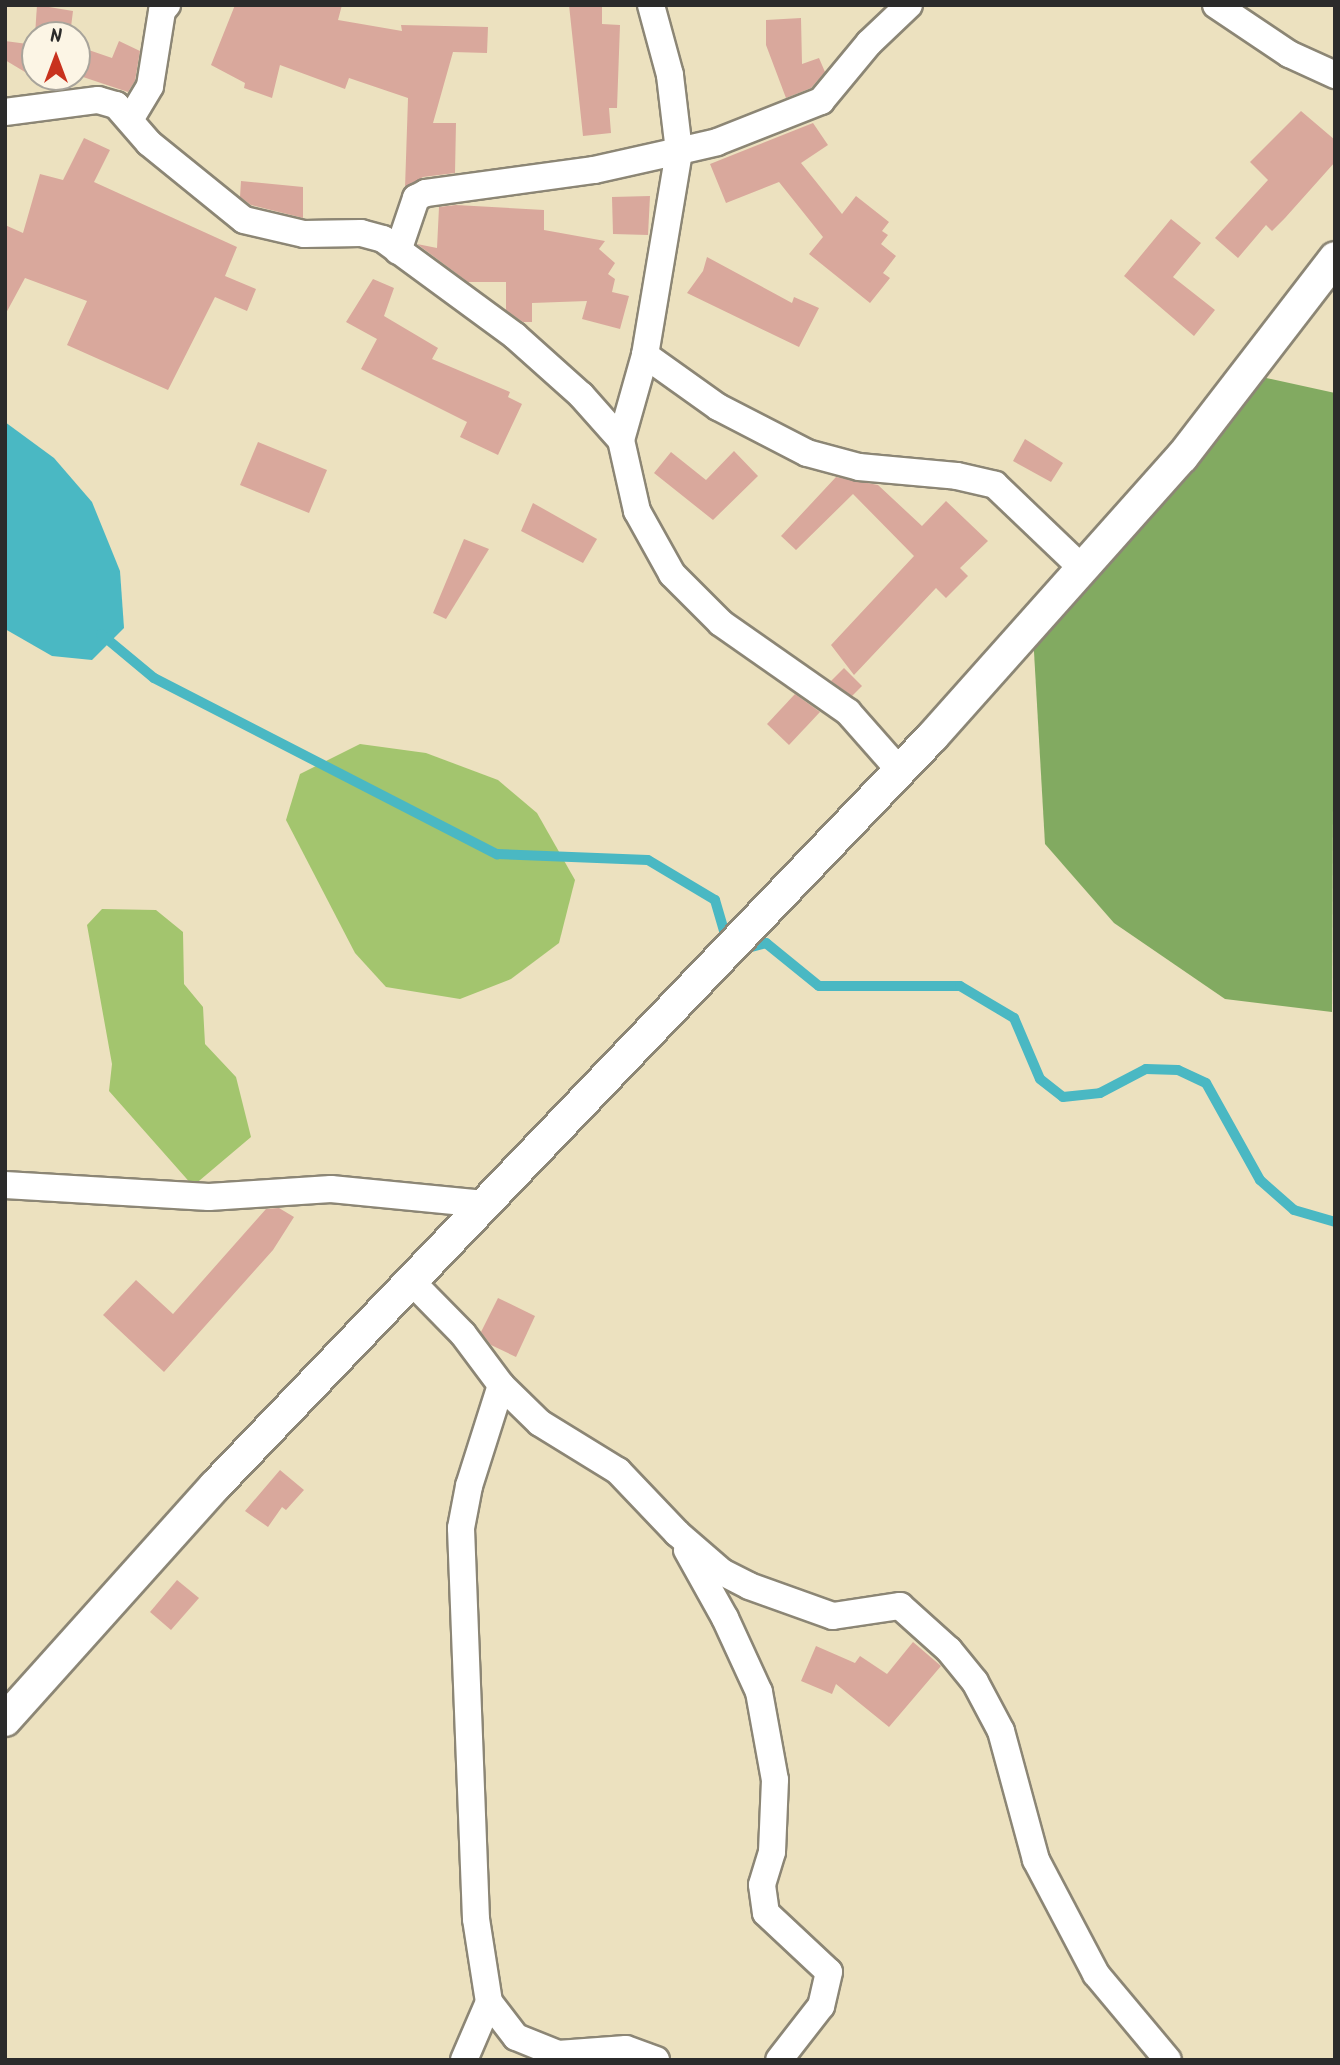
<!DOCTYPE html>
<style>
body{margin:0}
#map{position:relative;width:1340px;height:2065px;overflow:hidden;background:#ece1bf;font-family:Kalam,sans-serif}
div>[style]{position:absolute}
.green>*{inset:0;background:#a3c56e}
.forest>*{inset:0;background:#82aa61}
.water>*{inset:0;background:#4ab8c3}
.stream>*{height:10px;margin:-5px;padding:0 5px;transform-origin:5px;border-radius:5px;background:#4ab8c3}
.building>*{inset:0;background:#d9a89c}
.roads{filter:drop-shadow(2px 0 #8c8675) drop-shadow(-2px 0 #8c8675) drop-shadow(0 2px #8c8675) drop-shadow(0 -2px #8c8675)}
.minor>*{height:26px;margin:-13px;padding:0 13px;transform-origin:13px;border-radius:13px;background:#fff}
.tertiary>*{height:32px;margin:-16px;padding:0 16px;transform-origin:16px;border-radius:16px;background:#fff}
span{translate:-50% -50%;white-space:nowrap;text-align:center;line-height:1.15;-webkit-text-stroke:5px #fcf5e5;paint-order:stroke}
.frame{position:absolute;inset:0;border:7px solid #2b2b2b;pointer-events:none}
.north{position:absolute;left:21px;top:21px;width:70px;height:70px;box-sizing:border-box;background:#fcf5e5;border:2px solid #a8a49b;border-radius:50%;rotate:0deg;font-size:19px;font-weight:700;line-height:28px;text-align:center;color:#2b2b2b}
.north::after{content:'';display:block;margin:auto;width:24px;height:32px;background:#c8321e;clip-path:polygon(50% 0,100% 100%,50% 72%,0 100%)}
</style>
<div id="map">
<div class="green">
<div style="clip-path:polygon(360px 744px,426px 753px,498px 780px,537px 813px,575px 880px,559px 943px,511px 979px,460px 999px,386px 987px,355px 953px,286px 820px,300px 774px)"></div>
<div style="clip-path:polygon(102px 909px,156px 910px,183px 932px,184px 984px,203px 1007px,205px 1044px,236px 1077px,251px 1137px,193px 1186px,109px 1091px,112px 1064px,87px 925px)"></div>
</div>
<div class="forest">
<div style="clip-path:polygon(1257px 376px,1335px 393px,1332px 1012px,1225px 999px,1114px 923px,1045px 844px,1032px 617px)"></div>
</div>
<div class="water">
<div style="clip-path:polygon(5px 422px,54px 458px,92px 502px,120px 571px,124px 628px,92px 660px,52px 656px,5px 629px)"></div>
</div>
<div class="stream">
<div style="left:101px;top:634px;width:69px;rotate:39.7deg"></div>
<div style="left:154px;top:678px;width:386px;rotate:27.2deg"></div>
<div style="left:497px;top:854px;width:151px;rotate:2.3deg"></div>
<div style="left:648px;top:860px;width:78px;rotate:30.8deg"></div>
<div style="left:715px;top:900px;width:43px;rotate:73.7deg"></div>
<div style="left:744px;top:949px;width:23px;rotate:-15deg"></div>
<div style="left:766px;top:943px;width:68px;rotate:39.1deg"></div>
<div style="left:819px;top:986px;width:141px"></div>
<div style="left:960px;top:986px;width:63px;rotate:30.7deg"></div>
<div style="left:1014px;top:1018px;width:66px;rotate:66.9deg"></div>
<div style="left:1040px;top:1079px;width:29px;rotate:38deg"></div>
<div style="left:1063px;top:1097px;width:37px;rotate:-6deg"></div>
<div style="left:1100px;top:1093px;width:52px;rotate:-27.6deg"></div>
<div style="left:1146px;top:1069px;width:32px;rotate:2deg"></div>
<div style="left:1178px;top:1070px;width:31px;rotate:25deg"></div>
<div style="left:1206px;top:1083px;width:111px;rotate:60.9deg"></div>
<div style="left:1260px;top:1180px;width:45px;rotate:41.4deg"></div>
<div style="left:1294px;top:1210px;width:43px;rotate:16.3deg"></div>
</div>
<div class="building">
<div style="clip-path:polygon(37px 5px,73px 11px,70px 35px,35px 35px)"></div>
<div style="clip-path:polygon(235px 5px,342px 5px,338px 20px,402px 31px,401px 25px,488px 27px,487px 53px,453px 52px,433px 123px,456px 123px,455px 173px,423px 177px,405px 188px,408px 98px,349px 78px,345px 89px,280px 65px,272px 98px,244px 88px,245px 83px,211px 65px)"></div>
<div style="clip-path:polygon(569px 5px,602px 5px,602px 24px,620px 25px,617px 108px,609px 108px,611px 133px,583px 136px)"></div>
<div style="clip-path:polygon(801px 18px,802px 64px,819px 58px,825px 72px,811px 88px,786px 98px,766px 45px,766px 20px)"></div>
<div style="clip-path:polygon(35px 39px,35px 77px,65px 77px,60px 89px,55px 90px,5px 60px,5px 41px,35px 45px)"></div>
<div style="clip-path:polygon(119px 41px,140px 51px,135px 81px,128px 92px,77px 75px,77px 46px,112px 58px)"></div>
<div style="clip-path:polygon(1301px 111px,1335px 140px,1335px 162px,1285px 218px,1272px 231px,1266px 225px,1238px 258px,1215px 238px,1268px 180px,1250px 162px)"></div>
<div style="clip-path:polygon(813px 123px,828px 145px,801px 163px,842px 214px,856px 196px,889px 222px,882px 231px,888px 235px,881px 244px,896px 256px,883px 273px,890px 278px,870px 303px,809px 254px,823px 237px,779px 182px,726px 203px,710px 164px)"></div>
<div style="clip-path:polygon(84px 138px,110px 150px,94px 182px,237px 247px,225px 276px,256px 289px,247px 311px,215px 297px,168px 390px,67px 345px,87px 301px,25px 278px,5px 315px,5px 225px,23px 233px,40px 174px,63px 180px)"></div>
<div style="clip-path:polygon(241px 181px,303px 187px,303px 218px,251px 205px,240px 197px)"></div>
<div style="clip-path:polygon(650px 196px,648px 235px,613px 234px,612px 197px)"></div>
<div style="clip-path:polygon(456px 205px,544px 210px,544px 230px,605px 241px,599px 249px,615px 263px,608px 274px,615px 279px,612px 292px,629px 296px,620px 329px,582px 319px,587px 301px,532px 303px,532px 322px,523px 322px,506px 310px,506px 282px,468px 282px,417px 244px,437px 248px,439px 207px)"></div>
<div style="clip-path:polygon(1171px 219px,1201px 243px,1173px 277px,1215px 310px,1194px 336px,1124px 276px)"></div>
<div style="clip-path:polygon(707px 257px,792px 303px,794px 297px,819px 308px,799px 347px,687px 293px,703px 271px)"></div>
<div style="clip-path:polygon(373px 279px,394px 288px,384px 316px,438px 348px,432px 359px,510px 392px,508px 397px,522px 404px,498px 455px,460px 437px,467px 422px,361px 369px,377px 339px,346px 322px)"></div>
<div style="clip-path:polygon(1025px 439px,1063px 463px,1051px 482px,1013px 461px)"></div>
<div style="clip-path:polygon(258px 442px,327px 470px,309px 513px,240px 485px)"></div>
<div style="clip-path:polygon(734px 451px,758px 476px,713px 520px,654px 473px,671px 452px,706px 480px)"></div>
<div style="clip-path:polygon(836px 477px,878px 485px,922px 526px,946px 501px,988px 541px,960px 568px,968px 576px,946px 598px,936px 588px,854px 675px,831px 645px,914px 556px,853px 494px,796px 550px,781px 536px)"></div>
<div style="clip-path:polygon(533px 503px,597px 539px,583px 563px,521px 531px)"></div>
<div style="clip-path:polygon(464px 539px,489px 549px,446px 619px,433px 613px)"></div>
<div style="clip-path:polygon(844px 668px,862px 686px,852px 696px,831px 681px)"></div>
<div style="clip-path:polygon(795px 694px,820px 712px,789px 745px,767px 724px)"></div>
<div style="clip-path:polygon(279px 1208px,294px 1217px,273px 1250px,164px 1372px,103px 1315px,136px 1280px,173px 1314px,266px 1209px)"></div>
<div style="clip-path:polygon(498px 1298px,535px 1316px,516px 1357px,491px 1345px,481px 1332px)"></div>
<div style="clip-path:polygon(280px 1470px,304px 1490px,286px 1510px,282px 1507px,268px 1527px,245px 1511px)"></div>
<div style="clip-path:polygon(177px 1580px,199px 1598px,171px 1630px,150px 1612px)"></div>
<div style="clip-path:polygon(913px 1642px,941px 1666px,889px 1727px,836px 1684px,832px 1694px,801px 1681px,816px 1646px,855px 1663px,860px 1656px,887px 1674px)"></div>
</div>
<div class="roads">
<div class="minor">
<div style="left:1216px;top:5px;width:88px;rotate:33.9deg"></div>
<div style="left:1289px;top:54px;width:51px;rotate:24.5deg"></div>
<div style="left:5px;top:112px;width:94px;rotate:-7.4deg"></div>
<div style="left:98px;top:100px;width:19px;rotate:16deg"></div>
<div style="left:116px;top:105px;width:50px;rotate:49deg"></div>
<div style="left:149px;top:143px;width:122px;rotate:39deg"></div>
<div style="left:244px;top:220px;width:62px;rotate:13.1deg"></div>
<div style="left:304px;top:234px;width:57px;rotate:-1deg"></div>
<div style="left:361px;top:233px;width:23px;rotate:15deg"></div>
<div style="left:383px;top:239px;width:164px;rotate:36.3deg"></div>
<div style="left:515px;top:336px;width:89px;rotate:41.8deg"></div>
<div style="left:581px;top:395px;width:60px;rotate:48.4deg"></div>
<div style="left:621px;top:440px;width:73px;rotate:77.3deg"></div>
<div style="left:637px;top:511px;width:72px;rotate:60.9deg"></div>
<div style="left:672px;top:574px;width:69px;rotate:45deg"></div>
<div style="left:721px;top:623px;width:155px;rotate:35deg"></div>
<div style="left:848px;top:712px;width:79px;rotate:48.6deg"></div>
<div style="left:131px;top:118px;width:37px;rotate:-59deg"></div>
<div style="left:150px;top:86px;width:76px;rotate:-80.9deg"></div>
<div style="left:162px;top:11px;width:8px;rotate:-50deg"></div>
<div style="left:398px;top:251px;width:56px;rotate:-71.2deg"></div>
<div style="left:416px;top:198px;width:11px;rotate:-27deg"></div>
<div style="left:426px;top:193px;width:170px;rotate:-7.8deg"></div>
<div style="left:594px;top:170px;width:87px;rotate:-12.6deg"></div>
<div style="left:679px;top:151px;width:39px;rotate:-13deg"></div>
<div style="left:717px;top:142px;width:112px;rotate:-21.5deg"></div>
<div style="left:821px;top:101px;width:75px;rotate:-50.4deg"></div>
<div style="left:869px;top:43px;width:55px;rotate:-43.5deg"></div>
<div style="left:645px;top:355px;width:90px;rotate:35.5deg"></div>
<div style="left:718px;top:407px;width:100px;rotate:27.3deg"></div>
<div style="left:807px;top:453px;width:54px;rotate:15.1deg"></div>
<div style="left:859px;top:467px;width:98px;rotate:5.2deg"></div>
<div style="left:957px;top:476px;width:39px;rotate:13deg"></div>
<div style="left:995px;top:485px;width:120px;rotate:43.7deg"></div>
<div style="left:621px;top:440px;width:88px;rotate:-74.2deg"></div>
<div style="left:645px;top:355px;width:207px;rotate:-80.5deg"></div>
<div style="left:679px;top:151px;width:77px;rotate:-96.8deg"></div>
<div style="left:670px;top:75px;width:73px;rotate:-105.2deg"></div>
<div style="left:5px;top:1185px;width:204px;rotate:3.4deg"></div>
<div style="left:209px;top:1197px;width:122px;rotate:-3.8deg"></div>
<div style="left:331px;top:1189px;width:154px;rotate:5.6deg"></div>
<div style="left:411px;top:1281px;width:74px;rotate:45.5deg"></div>
<div style="left:463px;top:1334px;width:64px;rotate:53.3deg"></div>
<div style="left:501px;top:1385px;width:54px;rotate:44.3deg"></div>
<div style="left:540px;top:1423px;width:92px;rotate:31.6deg"></div>
<div style="left:618px;top:1471px;width:86px;rotate:46.4deg"></div>
<div style="left:677px;top:1533px;width:60px;rotate:40.9deg"></div>
<div style="left:722px;top:1572px;width:30px;rotate:27deg"></div>
<div style="left:749px;top:1586px;width:89px;rotate:19.7deg"></div>
<div style="left:833px;top:1616px;width:68px;rotate:-8.5deg"></div>
<div style="left:900px;top:1606px;width:66px;rotate:41.9deg"></div>
<div style="left:949px;top:1650px;width:41px;rotate:50.9deg"></div>
<div style="left:975px;top:1682px;width:55px;rotate:62deg"></div>
<div style="left:1001px;top:1731px;width:134px;rotate:74.8deg"></div>
<div style="left:1036px;top:1860px;width:129px;rotate:62.2deg"></div>
<div style="left:1096px;top:1974px;width:112px;rotate:50.1deg"></div>
<div style="left:687px;top:1550px;width:78px;rotate:60.8deg"></div>
<div style="left:725px;top:1618px;width:81px;rotate:65.3deg"></div>
<div style="left:759px;top:1692px;width:89px;rotate:79.7deg"></div>
<div style="left:775px;top:1780px;width:72px;rotate:92.4deg"></div>
<div style="left:772px;top:1852px;width:34px;rotate:107deg"></div>
<div style="left:762px;top:1885px;width:28px;rotate:82deg"></div>
<div style="left:766px;top:1913px;width:86px;rotate:43.1deg"></div>
<div style="left:829px;top:1972px;width:35px;rotate:103deg"></div>
<div style="left:821px;top:2006px;width:68px;rotate:127.9deg"></div>
<div style="left:489px;top:2002px;width:44px;rotate:52.4deg"></div>
<div style="left:516px;top:2037px;width:45px;rotate:22deg"></div>
<div style="left:558px;top:2054px;width:68px;rotate:-4.2deg"></div>
<div style="left:626px;top:2049px;width:32px;rotate:20deg"></div>
<div style="left:464px;top:2060px;width:63px;rotate:-66.7deg"></div>
<div style="left:489px;top:2002px;width:84px;rotate:-98.9deg"></div>
<div style="left:476px;top:1919px;width:391px;rotate:-92.2deg"></div>
<div style="left:461px;top:1528px;width:43px;rotate:-79.2deg"></div>
<div style="left:469px;top:1486px;width:106px;rotate:-72.4deg"></div>
</div>
<div class="tertiary">
<div style="left:5px;top:1720px;width:314px;rotate:-48.1deg"></div>
<div style="left:215px;top:1486px;width:1038px;rotate:-46.25deg"></div>
<div style="left:933px;top:736px;width:374px;rotate:-48.3deg"></div>
<div style="left:1182px;top:457px;width:251px;rotate:-52.4deg"></div>
</div>
</div>
<div class="frame"></div>
<div class="north">N</div>
</div>
